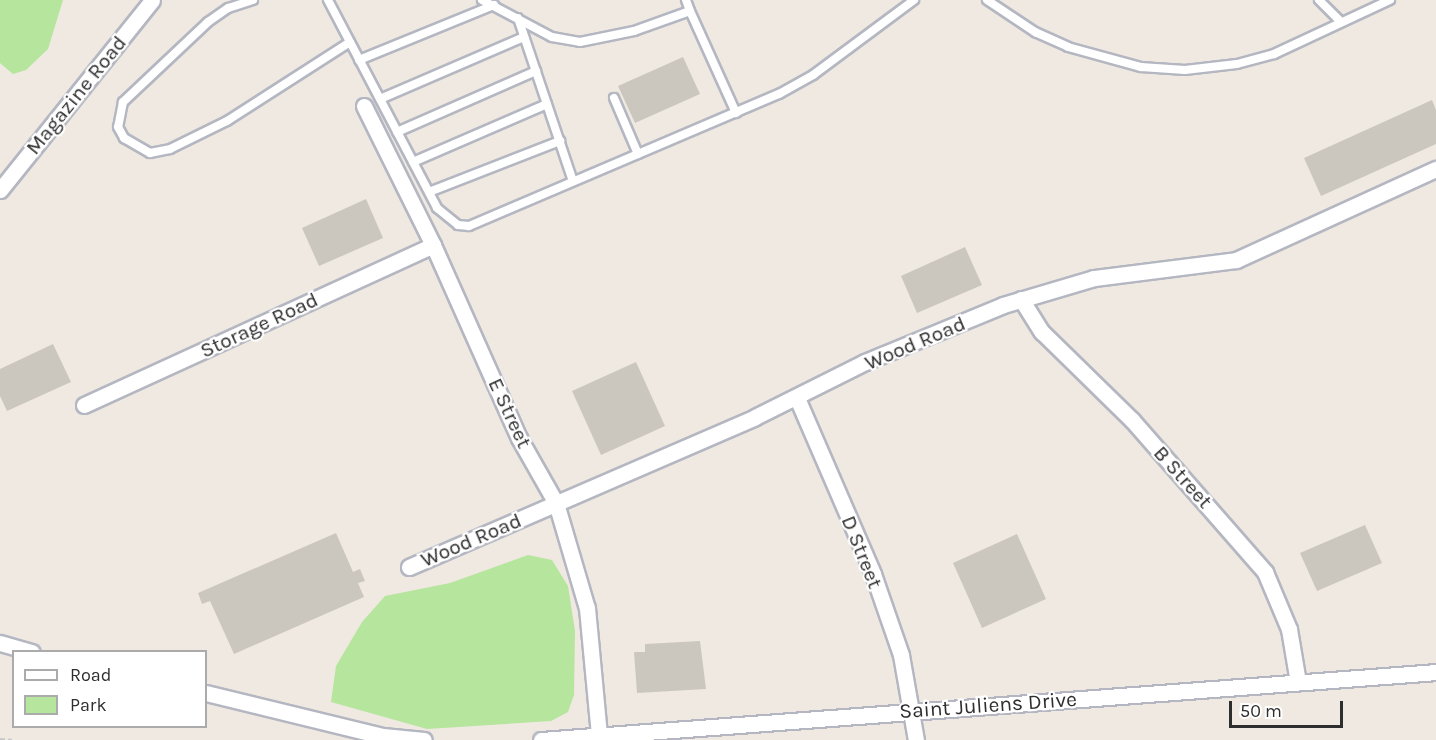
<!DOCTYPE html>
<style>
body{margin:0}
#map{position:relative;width:1436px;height:740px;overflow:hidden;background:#efe9e1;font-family:Karla,sans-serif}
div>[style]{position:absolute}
.green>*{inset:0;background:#b6e59e}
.building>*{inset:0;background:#cbc7bf}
.path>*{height:3px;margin-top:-1.5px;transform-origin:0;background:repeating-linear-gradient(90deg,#c9c9c9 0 4.5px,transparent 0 7.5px)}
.roads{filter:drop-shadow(2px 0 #b4b7c1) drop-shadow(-2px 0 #b4b7c1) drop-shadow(0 2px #b4b7c1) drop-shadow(0 -2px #b4b7c1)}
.service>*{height:8px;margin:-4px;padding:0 4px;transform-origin:4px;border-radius:4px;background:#fff}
.minor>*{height:15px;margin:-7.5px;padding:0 7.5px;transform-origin:7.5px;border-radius:7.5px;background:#fff}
span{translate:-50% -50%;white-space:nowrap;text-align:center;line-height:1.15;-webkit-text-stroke:4.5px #fff;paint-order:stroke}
.street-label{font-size:21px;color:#2e2e2e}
.legend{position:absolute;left:12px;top:650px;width:195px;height:78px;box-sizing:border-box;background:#fff;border:2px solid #ababab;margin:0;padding:8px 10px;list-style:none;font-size:18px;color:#2e2e2e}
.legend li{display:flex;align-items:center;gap:12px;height:30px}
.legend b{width:30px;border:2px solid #ababab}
.scale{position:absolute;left:1229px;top:701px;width:114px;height:27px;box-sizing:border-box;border:3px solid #2e2e2e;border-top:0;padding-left:8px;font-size:18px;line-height:21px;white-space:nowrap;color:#2e2e2e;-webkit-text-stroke:4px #fff;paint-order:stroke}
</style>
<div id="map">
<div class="green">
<div style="clip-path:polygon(0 0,63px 0,48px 49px,26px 70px,13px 74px,0 63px)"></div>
<div style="clip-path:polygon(528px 555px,552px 560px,568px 586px,575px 631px,574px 695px,568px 712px,551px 721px,427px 729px,331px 702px,336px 666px,362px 622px,385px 596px,450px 583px)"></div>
</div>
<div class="building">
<div style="clip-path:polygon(683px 57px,700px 94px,635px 123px,618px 86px)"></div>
<div style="clip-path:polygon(1432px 100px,1436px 110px,1436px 144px,1321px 196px,1304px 158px)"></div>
<div style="clip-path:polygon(366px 199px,383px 238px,319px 266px,302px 228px)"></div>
<div style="clip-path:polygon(965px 247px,982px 285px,917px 313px,901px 276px)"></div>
<div style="clip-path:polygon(53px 344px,71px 382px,7px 411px,0 396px,0 369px)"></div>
<div style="clip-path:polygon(636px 362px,665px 426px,601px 455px,572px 391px)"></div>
<div style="clip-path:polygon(1365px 525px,1382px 563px,1317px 591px,1300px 553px)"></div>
<div style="clip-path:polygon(336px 533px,353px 572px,360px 569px,365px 581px,358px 583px,364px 597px,234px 654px,210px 601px,202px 604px,198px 593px)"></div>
<div style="clip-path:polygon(1017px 534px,1046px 599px,982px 628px,953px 563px)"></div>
<div style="clip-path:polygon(700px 641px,706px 689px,637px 693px,634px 652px,645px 652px,645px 644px)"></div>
</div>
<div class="path">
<div style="left:0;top:739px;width:15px;rotate:4deg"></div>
</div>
<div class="roads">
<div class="service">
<div style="left:253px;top:0;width:26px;rotate:162deg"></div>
<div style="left:228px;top:8px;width:24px;rotate:145deg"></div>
<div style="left:208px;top:22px;width:117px;rotate:136.7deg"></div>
<div style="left:123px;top:102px;width:25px;rotate:101deg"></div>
<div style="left:118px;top:127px;width:13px;rotate:61deg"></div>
<div style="left:124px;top:138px;width:30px;rotate:30deg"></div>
<div style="left:150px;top:153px;width:20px;rotate:-11deg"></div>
<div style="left:170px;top:149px;width:64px;rotate:-26.2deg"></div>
<div style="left:227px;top:121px;width:146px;rotate:-32.7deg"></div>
<div style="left:328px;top:0;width:235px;rotate:62.3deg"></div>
<div style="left:437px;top:208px;width:27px;rotate:39deg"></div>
<div style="left:458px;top:225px;width:11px;rotate:5deg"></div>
<div style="left:469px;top:226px;width:337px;rotate:-23.1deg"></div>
<div style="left:779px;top:94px;width:39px;rotate:-29deg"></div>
<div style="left:813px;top:75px;width:126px;rotate:-36.6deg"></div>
<div style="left:482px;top:0;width:79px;rotate:27.9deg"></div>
<div style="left:552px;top:37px;width:28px;rotate:10deg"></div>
<div style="left:580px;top:42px;width:55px;rotate:-11.5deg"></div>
<div style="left:634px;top:31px;width:59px;rotate:-19.7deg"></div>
<div style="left:690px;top:11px;width:12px;rotate:-110deg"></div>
<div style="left:987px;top:0;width:58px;rotate:33.7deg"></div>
<div style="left:1035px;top:32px;width:36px;rotate:24deg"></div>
<div style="left:1068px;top:47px;width:76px;rotate:15.3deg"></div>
<div style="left:1141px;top:67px;width:44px;rotate:3.9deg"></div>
<div style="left:1185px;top:70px;width:52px;rotate:-6.6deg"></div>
<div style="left:1237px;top:64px;width:38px;rotate:-15deg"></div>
<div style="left:1274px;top:54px;width:128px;rotate:-25deg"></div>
<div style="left:1319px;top:0;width:31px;rotate:45deg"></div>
<div style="left:690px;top:11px;width:112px;rotate:65.7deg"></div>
<div style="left:518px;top:18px;width:172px;rotate:71.4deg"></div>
<div style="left:359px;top:60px;width:146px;rotate:-22.2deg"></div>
<div style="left:614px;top:98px;width:61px;rotate:66.8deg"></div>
<div style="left:380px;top:99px;width:157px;rotate:-23.3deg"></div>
<div style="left:397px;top:132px;width:152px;rotate:-23.7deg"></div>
<div style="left:413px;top:162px;width:146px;rotate:-23.4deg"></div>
<div style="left:429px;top:192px;width:141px;rotate:-21.3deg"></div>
</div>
<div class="minor">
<div style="left:364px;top:106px;width:155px;rotate:63.6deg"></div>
<div style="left:433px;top:245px;width:211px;rotate:66deg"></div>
<div style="left:519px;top:438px;width:75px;rotate:60.4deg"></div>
<div style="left:556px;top:503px;width:109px;rotate:73.6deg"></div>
<div style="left:587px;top:608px;width:129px;rotate:84.6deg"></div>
<div style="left:0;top:190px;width:243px;rotate:-51.3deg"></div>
<div style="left:1021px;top:299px;width:39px;rotate:58deg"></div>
<div style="left:1042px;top:332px;width:126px;rotate:44.4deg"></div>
<div style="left:1132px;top:420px;width:202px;rotate:48.8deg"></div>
<div style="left:1265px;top:572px;width:62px;rotate:67.2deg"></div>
<div style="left:1289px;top:629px;width:54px;rotate:80.4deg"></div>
<div style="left:797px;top:398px;width:192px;rotate:66.6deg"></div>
<div style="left:873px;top:574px;width:86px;rotate:70.9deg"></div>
<div style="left:901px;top:655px;width:86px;rotate:80deg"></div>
<div style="left:84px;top:405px;width:384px;rotate:-24.6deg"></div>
<div style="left:409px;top:567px;width:377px;rotate:-23.4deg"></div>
<div style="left:755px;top:417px;width:123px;rotate:-26.6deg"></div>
<div style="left:865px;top:362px;width:149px;rotate:-22.4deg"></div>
<div style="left:1003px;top:305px;width:95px;rotate:-16.5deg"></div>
<div style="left:1094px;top:278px;width:143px;rotate:-7.2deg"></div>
<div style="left:1236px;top:260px;width:220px;rotate:-24.5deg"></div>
<div style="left:0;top:643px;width:33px;rotate:16deg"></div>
<div style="left:206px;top:693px;width:182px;rotate:13.7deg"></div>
<div style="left:383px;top:736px;width:41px;rotate:5.6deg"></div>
<div style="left:541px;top:740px;width:898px;rotate:-4.34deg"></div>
</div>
</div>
<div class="street-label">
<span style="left:76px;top:95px;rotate:-51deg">Magazine Road</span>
<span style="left:259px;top:325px;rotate:-25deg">Storage Road</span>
<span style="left:915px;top:343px;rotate:-23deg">Wood Road</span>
<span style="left:510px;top:413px;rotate:65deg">E Street</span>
<span style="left:1183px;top:477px;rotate:48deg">B Street</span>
<span style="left:471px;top:540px;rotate:-23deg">Wood Road</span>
<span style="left:862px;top:552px;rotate:68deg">D Street</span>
<span style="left:988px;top:705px;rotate:-4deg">Saint Juliens Drive</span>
</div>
<ul class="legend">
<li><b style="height:8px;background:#fff"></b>Road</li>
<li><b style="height:16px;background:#b6e59e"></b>Park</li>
</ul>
<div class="scale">50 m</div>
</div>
